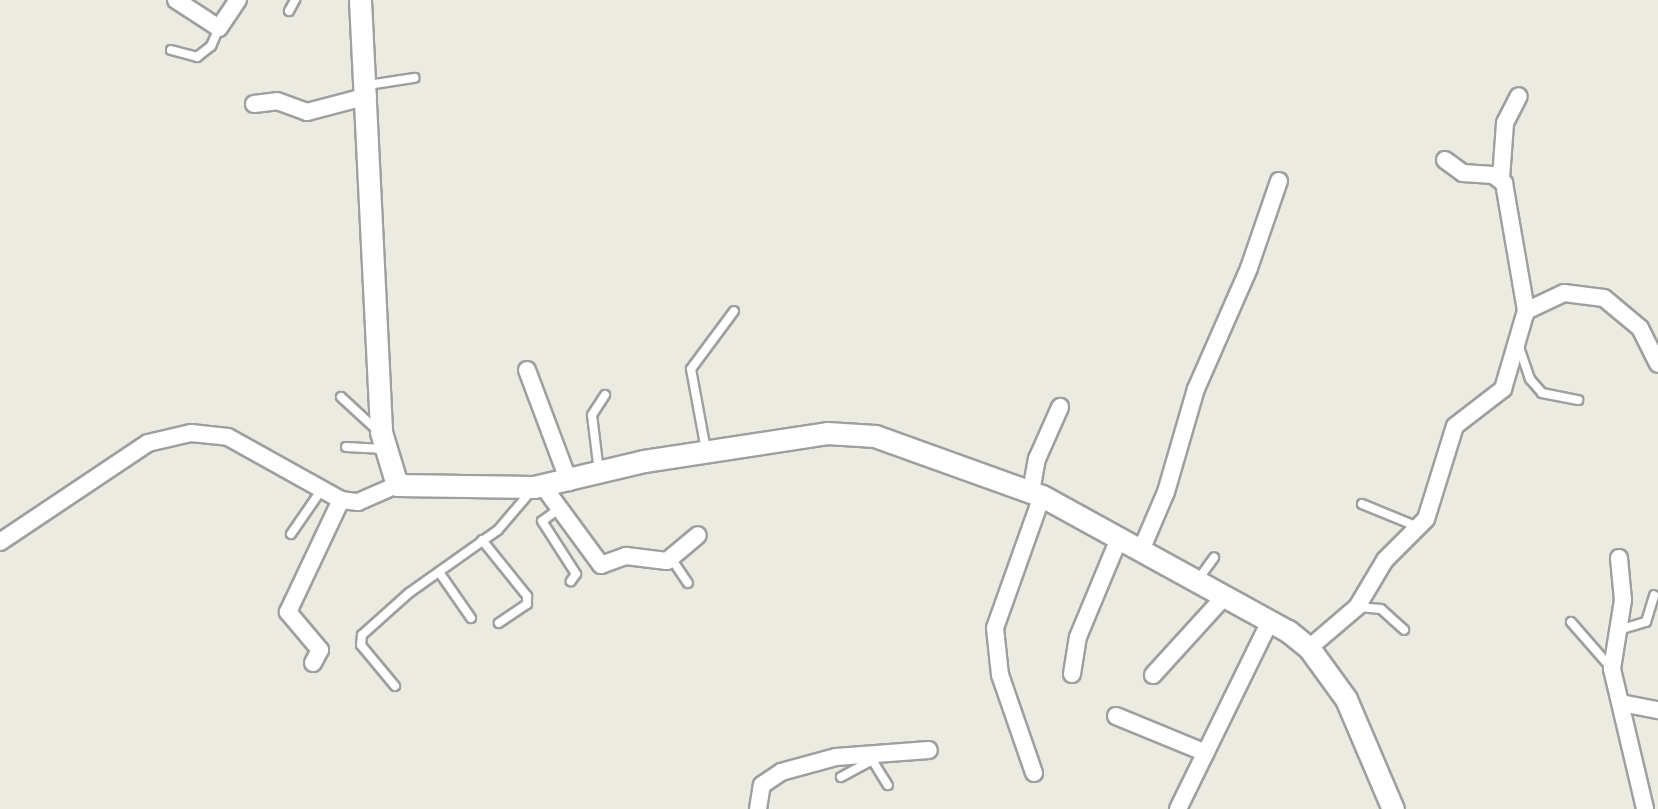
<!DOCTYPE html>
<style>
body{margin:0}
#map{position:relative;width:1658px;height:809px;overflow:hidden;background:#ecebe2;font-family:Barlow,sans-serif}
div>[style]{position:absolute}
.roads{filter:drop-shadow(2px 0 #9f9f9f) drop-shadow(-2px 0 #9f9f9f) drop-shadow(0 2px #9f9f9f) drop-shadow(0 -2px #9f9f9f)}
.service>*{height:8px;margin:-4px;padding:0 4px;transform-origin:4px;border-radius:4px;background:#fff}
.minor>*{height:16px;margin:-8px;padding:0 8px;transform-origin:8px;border-radius:8px;background:#fff}
.tertiary>*{height:21px;margin:-10.5px;padding:0 10.5px;transform-origin:10.5px;border-radius:10.5px;background:#fff}
span{translate:-50% -50%;white-space:nowrap;text-align:center;line-height:1.15;-webkit-text-stroke:4.5px #fff;paint-order:stroke}
</style>
<div id="map">
<div class="roads">
<div class="service">
<div style="left:289px;top:11px;width:13px;rotate:-61deg"></div>
<div style="left:171px;top:50px;width:27px;rotate:15deg"></div>
<div style="left:197px;top:57px;width:18px;rotate:-38deg"></div>
<div style="left:211px;top:46px;width:20px;rotate:-66deg"></div>
<div style="left:368px;top:85px;width:47px;rotate:-8.7deg"></div>
<div style="left:1519px;top:347px;width:34px;rotate:71deg"></div>
<div style="left:1530px;top:379px;width:18px;rotate:49deg"></div>
<div style="left:1542px;top:393px;width:37px;rotate:11deg"></div>
<div style="left:341px;top:397px;width:50px;rotate:42.6deg"></div>
<div style="left:346px;top:447px;width:38px;rotate:3deg"></div>
<div style="left:706px;top:450px;width:82px;rotate:-100.5deg"></div>
<div style="left:691px;top:369px;width:72px;rotate:-53.4deg"></div>
<div style="left:599px;top:472px;width:57px;rotate:-97deg"></div>
<div style="left:592px;top:415px;width:24px;rotate:-57deg"></div>
<div style="left:1362px;top:504px;width:61px;rotate:22.3deg"></div>
<div style="left:556px;top:511px;width:17px;rotate:144deg"></div>
<div style="left:542px;top:521px;width:63px;rotate:57.3deg"></div>
<div style="left:576px;top:574px;width:9px;rotate:126deg"></div>
<div style="left:291px;top:534px;width:55px;rotate:-55.4deg"></div>
<div style="left:482px;top:540px;width:72px;rotate:51.2deg"></div>
<div style="left:527px;top:596px;width:8px;rotate:90deg"></div>
<div style="left:527px;top:604px;width:34px;rotate:146deg"></div>
<div style="left:671px;top:558px;width:30px;rotate:56deg"></div>
<div style="left:439px;top:572px;width:56px;rotate:55.2deg"></div>
<div style="left:1197px;top:581px;width:29px;rotate:-54deg"></div>
<div style="left:1358px;top:607px;width:23px;rotate:5deg"></div>
<div style="left:1381px;top:609px;width:31px;rotate:42deg"></div>
<div style="left:1571px;top:622px;width:62px;rotate:48.9deg"></div>
<div style="left:1619px;top:630px;width:28px;rotate:-17deg"></div>
<div style="left:1646px;top:622px;width:28px;rotate:-73deg"></div>
<div style="left:395px;top:686px;width:53px;rotate:-129.7deg"></div>
<div style="left:361px;top:645px;width:10px;rotate:-84deg"></div>
<div style="left:362px;top:635px;width:63px;rotate:-41.8deg"></div>
<div style="left:409px;top:593px;width:109px;rotate:-35.3deg"></div>
<div style="left:498px;top:530px;width:52px;rotate:-49.6deg"></div>
<div style="left:874px;top:763px;width:26px;rotate:58deg"></div>
<div style="left:841px;top:777px;width:47px;rotate:-28.2deg"></div>
</div>
<div class="minor">
<div style="left:176px;top:0;width:51px;rotate:33.1deg"></div>
<div style="left:219px;top:28px;width:34px;rotate:-56deg"></div>
<div style="left:254px;top:104px;width:23px;rotate:-7deg"></div>
<div style="left:277px;top:101px;width:32px;rotate:20deg"></div>
<div style="left:307px;top:112px;width:63px;rotate:-14.7deg"></div>
<div style="left:1445px;top:160px;width:22px;rotate:36deg"></div>
<div style="left:1463px;top:173px;width:30px;rotate:4deg"></div>
<div style="left:1493px;top:175px;width:14px;rotate:36deg"></div>
<div style="left:1504px;top:183px;width:130px;rotate:80.2deg"></div>
<div style="left:1501px;top:179px;width:56px;rotate:-85.9deg"></div>
<div style="left:1505px;top:123px;width:30px;rotate:-63deg"></div>
<div style="left:527px;top:370px;width:120px;rotate:69.4deg"></div>
<div style="left:543px;top:486px;width:98px;rotate:53.7deg"></div>
<div style="left:601px;top:565px;width:27px;rotate:-20deg"></div>
<div style="left:626px;top:556px;width:41px;rotate:7deg"></div>
<div style="left:667px;top:561px;width:40px;rotate:-40deg"></div>
<div style="left:1031px;top:492px;width:34px;rotate:-80deg"></div>
<div style="left:1037px;top:459px;width:57px;rotate:-66.1deg"></div>
<div style="left:0;top:542px;width:178px;rotate:-33.8deg"></div>
<div style="left:148px;top:443px;width:44px;rotate:-13.1deg"></div>
<div style="left:191px;top:433px;width:37px;rotate:6deg"></div>
<div style="left:228px;top:437px;width:129px;rotate:29.1deg"></div>
<div style="left:341px;top:500px;width:17px;rotate:7deg"></div>
<div style="left:358px;top:502px;width:43px;rotate:-23.6deg"></div>
<div style="left:1142px;top:548px;width:61px;rotate:-66.8deg"></div>
<div style="left:1166px;top:492px;width:107px;rotate:-73.8deg"></div>
<div style="left:1196px;top:389px;width:132px;rotate:-66.3deg"></div>
<div style="left:1249px;top:268px;width:92px;rotate:-71deg"></div>
<div style="left:1619px;top:558px;width:42px;rotate:84.6deg"></div>
<div style="left:1623px;top:600px;width:70px;rotate:99.1deg"></div>
<div style="left:1612px;top:669px;width:144px;rotate:76.7deg"></div>
<div style="left:1309px;top:648px;width:63px;rotate:-40.5deg"></div>
<div style="left:1357px;top:607px;width:55px;rotate:-59.2deg"></div>
<div style="left:1385px;top:560px;width:58px;rotate:-45deg"></div>
<div style="left:1426px;top:519px;width:97px;rotate:-72.7deg"></div>
<div style="left:1455px;top:426px;width:61px;rotate:-37.6deg"></div>
<div style="left:1503px;top:389px;width:81px;rotate:-73.6deg"></div>
<div style="left:1526px;top:311px;width:42px;rotate:-25.3deg"></div>
<div style="left:1564px;top:293px;width:40px;rotate:7.1deg"></div>
<div style="left:1604px;top:298px;width:47px;rotate:39.8deg"></div>
<div style="left:1640px;top:328px;width:40px;rotate:63.4deg"></div>
<div style="left:313px;top:663px;width:15px;rotate:-62deg"></div>
<div style="left:320px;top:650px;width:50px;rotate:-130.1deg"></div>
<div style="left:288px;top:612px;width:124px;rotate:-64.7deg"></div>
<div style="left:1072px;top:674px;width:37px;rotate:-81deg"></div>
<div style="left:1078px;top:637px;width:109px;rotate:-67.4deg"></div>
<div style="left:1153px;top:675px;width:105px;rotate:-47.7deg"></div>
<div style="left:1621px;top:703px;width:38px;rotate:11deg"></div>
<div style="left:1116px;top:716px;width:97px;rotate:22.3deg"></div>
<div style="left:1034px;top:773px;width:104px;rotate:-109.1deg"></div>
<div style="left:1000px;top:675px;width:47px;rotate:-96.1deg"></div>
<div style="left:995px;top:628px;width:140px;rotate:-70.4deg"></div>
<div style="left:758px;top:809px;width:24px;rotate:-81deg"></div>
<div style="left:762px;top:785px;width:23px;rotate:-34deg"></div>
<div style="left:781px;top:772px;width:57px;rotate:-15.3deg"></div>
<div style="left:836px;top:757px;width:93px;rotate:-4.3deg"></div>
<div style="left:1178px;top:809px;width:209px;rotate:-63.9deg"></div>
</div>
<div class="tertiary">
<div style="left:360px;top:0;width:433px;rotate:87.2deg"></div>
<div style="left:381px;top:432px;width:55px;rotate:73.2deg"></div>
<div style="left:397px;top:485px;width:137px;rotate:0.8deg"></div>
<div style="left:534px;top:487px;width:113px;rotate:-13.3deg"></div>
<div style="left:644px;top:461px;width:185px;rotate:-8.7deg"></div>
<div style="left:827px;top:433px;width:48px;rotate:3.6deg"></div>
<div style="left:875px;top:436px;width:177px;rotate:19.8deg"></div>
<div style="left:1042px;top:496px;width:281px;rotate:28.8deg"></div>
<div style="left:1288px;top:631px;width:27px;rotate:39deg"></div>
<div style="left:1309px;top:648px;width:63px;rotate:54deg"></div>
<div style="left:1346px;top:699px;width:120px;rotate:66.9deg"></div>
</div>
</div>
</div>
